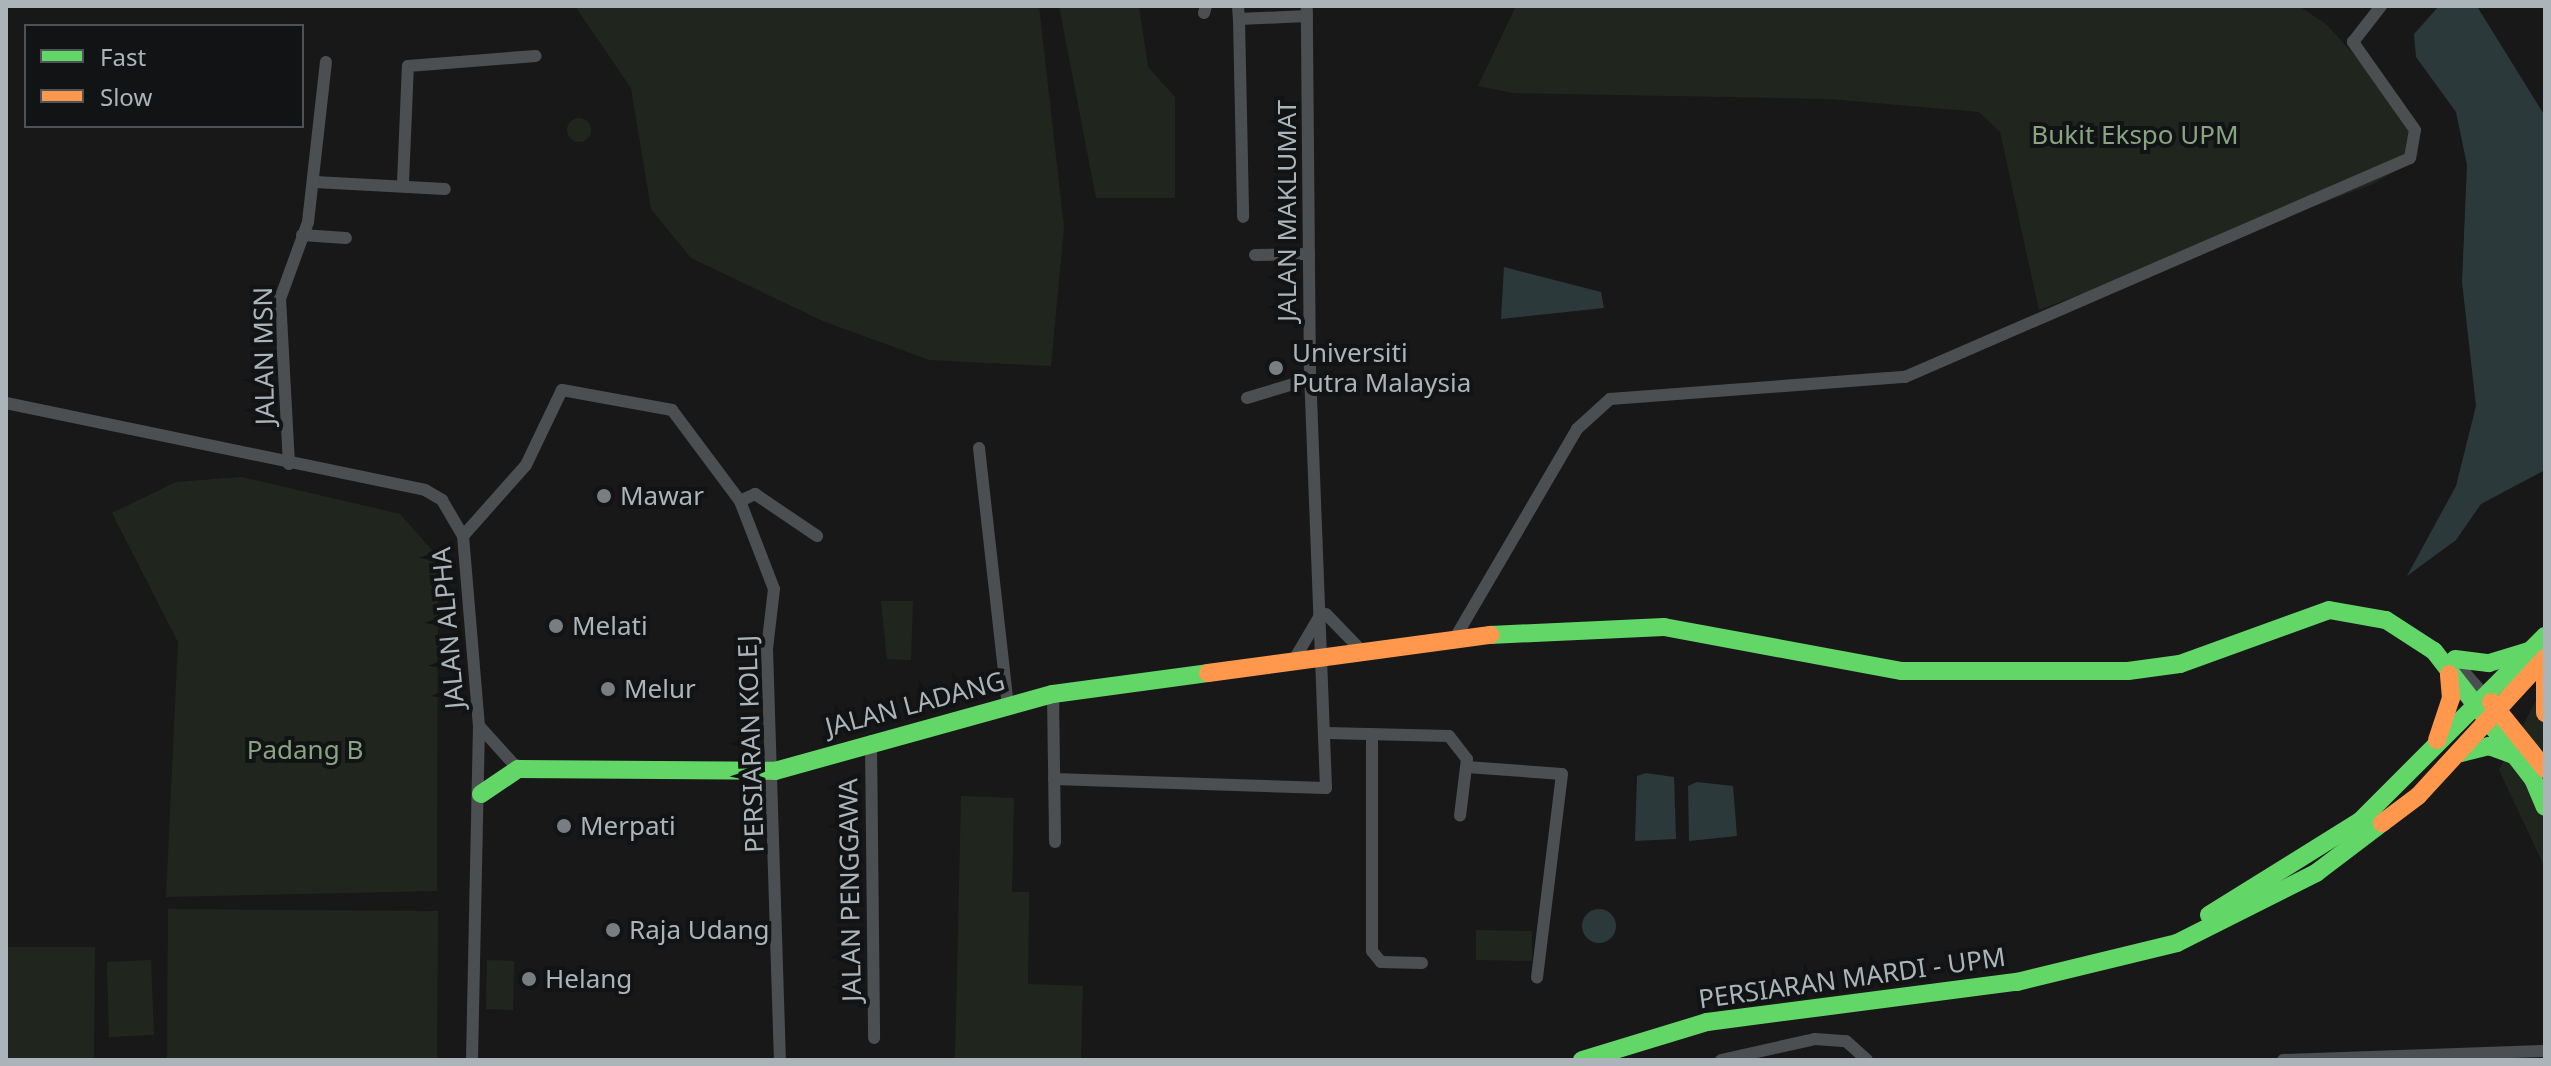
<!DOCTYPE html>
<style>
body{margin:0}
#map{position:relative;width:2551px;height:1066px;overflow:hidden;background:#181818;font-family:"Noto Sans",sans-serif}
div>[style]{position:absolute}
.green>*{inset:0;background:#20261e}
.round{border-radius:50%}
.water>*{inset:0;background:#2b393b}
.street>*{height:12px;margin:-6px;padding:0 6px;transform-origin:6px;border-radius:6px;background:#4c4f51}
.fast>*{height:18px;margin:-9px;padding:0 9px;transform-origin:9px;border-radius:9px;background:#63d668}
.slow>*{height:18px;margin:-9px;padding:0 9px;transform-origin:9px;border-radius:9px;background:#ff974d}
.dots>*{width:22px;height:22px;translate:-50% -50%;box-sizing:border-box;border:4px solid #121315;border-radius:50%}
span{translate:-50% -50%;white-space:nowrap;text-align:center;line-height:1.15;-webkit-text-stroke:8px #121315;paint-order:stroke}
.park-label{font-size:26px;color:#8aa481}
.street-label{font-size:26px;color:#aab4b9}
.poi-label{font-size:26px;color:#aab4b9}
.left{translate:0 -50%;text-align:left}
.frame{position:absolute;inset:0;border:8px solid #aab4b9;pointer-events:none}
.legend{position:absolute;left:24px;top:24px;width:280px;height:104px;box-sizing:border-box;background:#121315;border:2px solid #4f5357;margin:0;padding:10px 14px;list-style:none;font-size:24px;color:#aab4b9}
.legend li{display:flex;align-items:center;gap:16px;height:40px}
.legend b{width:40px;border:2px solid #4f5357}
</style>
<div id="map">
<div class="green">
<div style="clip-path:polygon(575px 6px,1039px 6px,1064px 227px,1051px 366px,929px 360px,823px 321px,691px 258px,651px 209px,631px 88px)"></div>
<div style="clip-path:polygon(1059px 6px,1139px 6px,1148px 67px,1175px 97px,1175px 198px,1096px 198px)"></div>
<div style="clip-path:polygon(1516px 6px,2299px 6px,2327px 25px,2421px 128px,2417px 159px,2373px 184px,2039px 310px,2000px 132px,1979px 112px,1830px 99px,1513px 93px,1478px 86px)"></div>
<div class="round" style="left:567px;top:118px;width:24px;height:24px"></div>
<div style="clip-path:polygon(242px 477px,400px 514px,438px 557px,437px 891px,166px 897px,178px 642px,112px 513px,176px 482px)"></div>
<div style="clip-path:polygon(881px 601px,913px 601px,911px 660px,887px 659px)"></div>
<div style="clip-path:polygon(2545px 684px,2545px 868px,2499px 770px)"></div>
<div style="clip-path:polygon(961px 796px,1014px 798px,1012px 892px,1029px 892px,1028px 984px,1083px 986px,1081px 1060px,955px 1060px)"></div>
<div style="clip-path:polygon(168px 909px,438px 911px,437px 1060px,167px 1060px)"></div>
<div style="clip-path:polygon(1476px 930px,1532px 931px,1532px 961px,1476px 960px)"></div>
<div style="clip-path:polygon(6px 947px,95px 947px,94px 1060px,6px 1060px)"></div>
<div style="clip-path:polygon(151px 960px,154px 1035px,109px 1037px,107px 962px)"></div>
<div style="clip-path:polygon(487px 960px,514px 961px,513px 1010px,486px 1009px)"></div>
</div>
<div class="water">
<div style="clip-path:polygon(2439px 6px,2478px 8px,2545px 116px,2545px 470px,2481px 504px,2456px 540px,2407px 576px,2456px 486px,2476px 406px,2462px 282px,2467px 165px,2456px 112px,2416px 57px,2414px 34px)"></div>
<div style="clip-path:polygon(1504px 267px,1601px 292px,1604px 308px,1501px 319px)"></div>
<div style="clip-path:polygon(1646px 773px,1674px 777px,1676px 839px,1635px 841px,1637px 776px)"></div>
<div style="clip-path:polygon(1697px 782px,1733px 786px,1737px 836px,1689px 841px,1688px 786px)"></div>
<div class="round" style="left:1582px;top:909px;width:34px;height:34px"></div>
</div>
<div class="street">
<div style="left:1238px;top:6px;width:13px;rotate:86deg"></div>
<div style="left:1239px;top:19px;width:68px;rotate:-2.5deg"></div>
<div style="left:1204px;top:13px;width:7px;rotate:-74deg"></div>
<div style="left:1239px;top:19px;width:198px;rotate:88.8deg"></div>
<div style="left:315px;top:182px;width:130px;rotate:3.1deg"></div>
<div style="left:403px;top:183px;width:117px;rotate:-87.6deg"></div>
<div style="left:408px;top:66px;width:128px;rotate:-4.5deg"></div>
<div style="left:302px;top:235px;width:44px;rotate:3.9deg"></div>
<div style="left:1255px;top:255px;width:54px;rotate:-1.1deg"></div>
<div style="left:1247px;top:398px;width:66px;rotate:-16.8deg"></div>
<div style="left:6px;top:403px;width:428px;rotate:11.7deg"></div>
<div style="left:425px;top:490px;width:20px;rotate:30deg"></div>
<div style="left:442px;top:500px;width:42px;rotate:59.7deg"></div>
<div style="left:463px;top:536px;width:190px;rotate:85.2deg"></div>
<div style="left:479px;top:725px;width:335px;rotate:91.2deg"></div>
<div style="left:979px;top:448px;width:260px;rotate:83.6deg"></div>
<div style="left:289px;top:464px;width:165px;rotate:-93.1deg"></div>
<div style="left:280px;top:299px;width:82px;rotate:-70deg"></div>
<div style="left:308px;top:222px;width:161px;rotate:-83.6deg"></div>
<div style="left:740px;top:501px;width:17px;rotate:-25deg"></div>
<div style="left:755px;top:494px;width:75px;rotate:34.1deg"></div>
<div style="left:463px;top:536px;width:95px;rotate:-48.4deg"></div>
<div style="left:526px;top:465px;width:83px;rotate:-64.4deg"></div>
<div style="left:562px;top:390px;width:112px;rotate:10.3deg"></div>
<div style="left:672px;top:410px;width:114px;rotate:53.2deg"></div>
<div style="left:740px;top:501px;width:94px;rotate:68.9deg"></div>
<div style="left:774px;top:589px;width:60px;rotate:96.7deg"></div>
<div style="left:767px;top:649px;width:411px;rotate:88.2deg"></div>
<div style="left:1326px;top:614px;width:50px;rotate:45.8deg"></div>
<div style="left:1455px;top:638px;width:242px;rotate:-59.7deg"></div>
<div style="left:1577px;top:429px;width:45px;rotate:-42.3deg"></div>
<div style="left:1610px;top:399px;width:296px;rotate:-4.3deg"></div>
<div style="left:1905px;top:377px;width:550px;rotate:-23.44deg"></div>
<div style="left:2410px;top:158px;width:28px;rotate:-80deg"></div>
<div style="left:2415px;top:130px;width:108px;rotate:-125.2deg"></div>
<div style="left:2353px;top:42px;width:46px;rotate:-52.1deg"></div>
<div style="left:1295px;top:658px;width:51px;rotate:-59.4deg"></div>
<div style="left:2452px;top:658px;width:52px;rotate:48.9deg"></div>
<div style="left:1053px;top:694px;width:148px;rotate:89.2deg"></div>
<div style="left:481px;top:728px;width:55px;rotate:47.9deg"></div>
<div style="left:1327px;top:733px;width:122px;rotate:1.4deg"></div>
<div style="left:1449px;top:736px;width:29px;rotate:52deg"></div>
<div style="left:1467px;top:759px;width:57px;rotate:97deg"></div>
<div style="left:1372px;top:734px;width:217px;rotate:90deg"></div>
<div style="left:1372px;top:951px;width:14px;rotate:51deg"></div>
<div style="left:1381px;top:962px;width:41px;rotate:1.4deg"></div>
<div style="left:871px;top:741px;width:297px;rotate:89.4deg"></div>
<div style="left:1467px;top:767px;width:95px;rotate:4.2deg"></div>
<div style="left:1562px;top:774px;width:205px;rotate:97deg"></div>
<div style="left:1054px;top:779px;width:272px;rotate:1.9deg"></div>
<div style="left:1326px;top:788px;width:409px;rotate:-92.2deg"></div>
<div style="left:1310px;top:379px;width:373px;rotate:-90.5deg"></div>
<div style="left:1721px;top:1060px;width:96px;rotate:-12.6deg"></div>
<div style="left:1815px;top:1039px;width:31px;rotate:4deg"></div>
<div style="left:1846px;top:1041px;width:28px;rotate:42deg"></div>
<div style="left:2283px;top:1060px;width:262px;rotate:-2deg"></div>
</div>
<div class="fast">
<div style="left:1490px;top:635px;width:174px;rotate:-2.6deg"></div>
<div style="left:1664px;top:627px;width:242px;rotate:10.5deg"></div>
<div style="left:1902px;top:671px;width:226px"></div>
<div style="left:2128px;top:671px;width:52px;rotate:-7.7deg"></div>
<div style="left:2180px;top:664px;width:158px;rotate:-19.9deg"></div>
<div style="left:2329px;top:610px;width:58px;rotate:10deg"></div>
<div style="left:2386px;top:620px;width:57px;rotate:32.9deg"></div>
<div style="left:2434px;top:651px;width:162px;rotate:52.3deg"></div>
<div style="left:2533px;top:779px;width:30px;rotate:67deg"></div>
<div style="left:2455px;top:659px;width:34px;rotate:7deg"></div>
<div style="left:2489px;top:663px;width:42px;rotate:-16.7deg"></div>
<div style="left:2461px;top:753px;width:29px;rotate:-14deg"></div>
<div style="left:2489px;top:746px;width:27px;rotate:20deg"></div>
<div style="left:481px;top:794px;width:45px;rotate:-34deg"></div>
<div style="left:518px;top:769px;width:257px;rotate:0.4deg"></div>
<div style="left:775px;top:771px;width:288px;rotate:-15.5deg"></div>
<div style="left:1053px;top:694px;width:156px;rotate:-7.7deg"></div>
<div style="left:2209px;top:915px;width:178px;rotate:-31.9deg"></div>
<div style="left:2360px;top:821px;width:262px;rotate:-45deg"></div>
<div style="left:1582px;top:1060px;width:131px;rotate:-16.9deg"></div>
<div style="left:1707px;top:1022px;width:313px;rotate:-7.4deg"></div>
<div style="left:2017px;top:982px;width:165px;rotate:-13.7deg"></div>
<div style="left:2177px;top:943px;width:156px;rotate:-26.7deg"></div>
<div style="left:2316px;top:873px;width:83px;rotate:-37.1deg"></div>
</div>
<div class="slow">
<div style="left:1208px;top:673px;width:285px;rotate:-7.7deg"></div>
<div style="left:2545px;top:677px;width:36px;rotate:90deg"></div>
<div style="left:2491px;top:702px;width:86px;rotate:51.1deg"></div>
<div style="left:2437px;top:740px;width:44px;rotate:-71.6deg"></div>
<div style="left:2451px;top:698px;width:24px;rotate:-95deg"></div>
<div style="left:2382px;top:823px;width:45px;rotate:-36.9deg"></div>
<div style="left:2418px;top:796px;width:188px;rotate:-47.4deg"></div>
</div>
<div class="dots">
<div style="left:1276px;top:368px;background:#777d81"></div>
<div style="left:604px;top:496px;background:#777d81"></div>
<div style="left:556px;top:626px;background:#777d81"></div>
<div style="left:608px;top:689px;background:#777d81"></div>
<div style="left:564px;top:826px;background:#777d81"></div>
<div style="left:613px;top:930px;background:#777d81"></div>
<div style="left:529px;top:979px;background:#777d81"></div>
</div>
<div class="park-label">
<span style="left:2135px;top:135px">Bukit Ekspo UPM</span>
<span style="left:305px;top:750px">Padang B</span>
</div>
<div class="street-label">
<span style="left:1287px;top:211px;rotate:-90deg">JALAN MAKLUMAT</span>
<span style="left:264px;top:356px;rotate:-91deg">JALAN MSN</span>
<span style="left:448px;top:628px;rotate:-95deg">JALAN ALPHA</span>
<span style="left:915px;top:704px;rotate:-15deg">JALAN LADANG</span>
<span style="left:751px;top:744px;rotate:-92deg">PERSIARAN KOLEJ</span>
<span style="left:850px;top:890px;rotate:-91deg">JALAN PENGGAWA</span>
<span style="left:1852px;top:978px;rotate:-8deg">PERSIARAN MARDI - UPM</span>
</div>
<div class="poi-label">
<span class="left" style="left:1292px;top:368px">Universiti<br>Putra Malaysia</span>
<span class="left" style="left:620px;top:496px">Mawar</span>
<span class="left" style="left:572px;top:626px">Melati</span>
<span class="left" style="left:624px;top:689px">Melur</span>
<span class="left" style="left:580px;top:826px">Merpati</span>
<span class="left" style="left:629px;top:930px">Raja Udang</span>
<span class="left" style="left:545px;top:979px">Helang</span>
</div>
<div class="frame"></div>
<ul class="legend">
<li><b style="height:10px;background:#63d668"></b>Fast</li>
<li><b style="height:10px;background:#ff974d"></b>Slow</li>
</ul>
</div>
